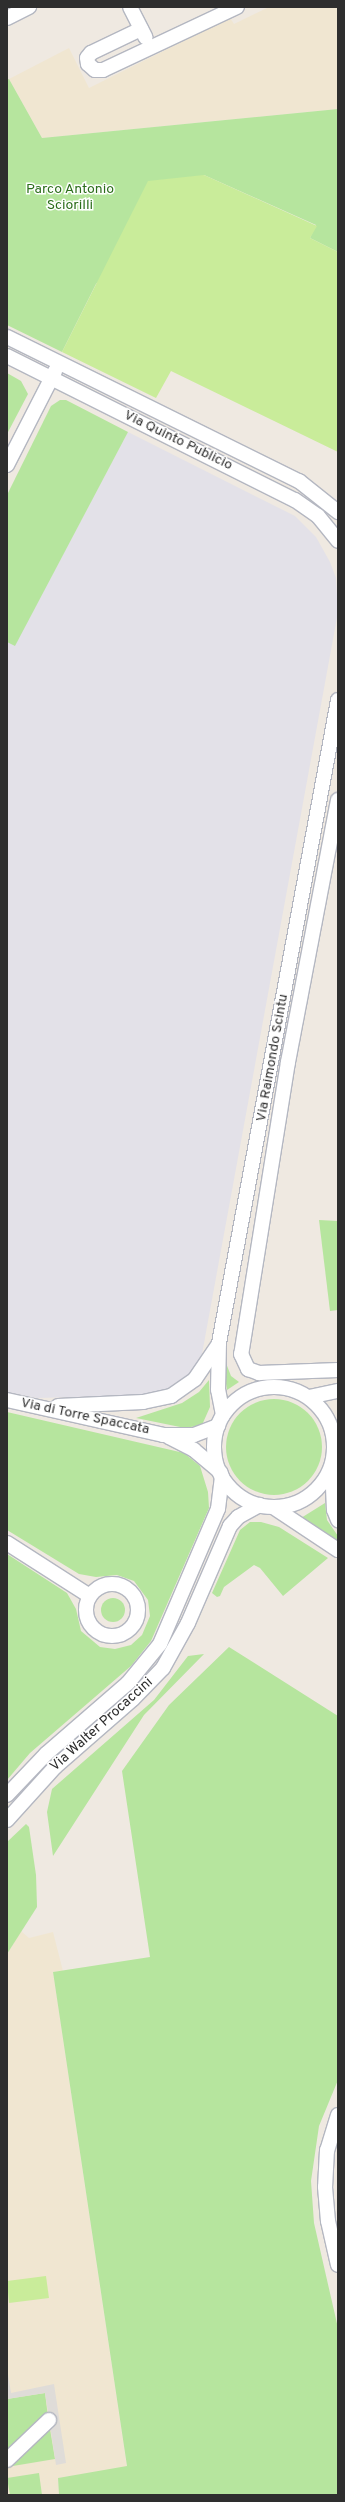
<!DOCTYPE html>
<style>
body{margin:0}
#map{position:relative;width:345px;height:2502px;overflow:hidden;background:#efe9e1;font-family:Overpass,sans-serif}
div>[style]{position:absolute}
.industrial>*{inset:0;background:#e3e1e8}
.education>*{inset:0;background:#f0e6d1}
.green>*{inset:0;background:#b6e59e}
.round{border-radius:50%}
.pitch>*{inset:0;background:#c9ec9a}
.plaza>*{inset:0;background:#dfdcd8}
.roads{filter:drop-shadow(1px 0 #b4b7c1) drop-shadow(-1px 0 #b4b7c1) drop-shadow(0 1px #b4b7c1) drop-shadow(0 -1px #b4b7c1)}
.minor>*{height:14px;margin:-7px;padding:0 7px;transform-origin:7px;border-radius:7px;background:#fff}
.minor>.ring{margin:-7px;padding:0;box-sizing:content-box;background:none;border:14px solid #fff;border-radius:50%}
span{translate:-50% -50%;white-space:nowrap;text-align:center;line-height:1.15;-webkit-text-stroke:3px #fff;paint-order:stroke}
.park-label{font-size:14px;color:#2c6e1b}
.street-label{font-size:14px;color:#2e2e2e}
.frame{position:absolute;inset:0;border:8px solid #2e2e2e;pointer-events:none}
</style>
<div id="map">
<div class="industrial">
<div style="clip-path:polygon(128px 432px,295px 516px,316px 537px,330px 562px,336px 578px,338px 612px,202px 1354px,190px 1374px,176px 1386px,152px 1395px,37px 1398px,7px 1392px,7px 642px,15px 645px)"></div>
</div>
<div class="education">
<div style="clip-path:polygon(269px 7px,338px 7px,338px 109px,42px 138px,9px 79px,69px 48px,89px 88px,230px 18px,234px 24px)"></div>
<div style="clip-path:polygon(21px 1931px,29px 1938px,53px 1932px,63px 1971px,53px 1972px,127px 2467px,58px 2478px,59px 2495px,7px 2495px,7px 1954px)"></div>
</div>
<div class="green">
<div style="clip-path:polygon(9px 79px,42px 138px,338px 109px,338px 252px,310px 238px,316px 225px,204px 175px,96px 284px,62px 352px,7px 325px,7px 80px)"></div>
<div style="clip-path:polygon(7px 373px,21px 381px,28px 394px,7px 434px)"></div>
<div style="clip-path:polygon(60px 400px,66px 400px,128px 432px,15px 646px,7px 642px,7px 495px,51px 406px)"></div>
<div style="clip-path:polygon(319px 1220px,338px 1221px,338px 1310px,330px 1311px)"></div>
<div style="clip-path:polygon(224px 1358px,231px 1376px,239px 1382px,227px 1390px,223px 1364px)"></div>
<div style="clip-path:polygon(209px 1380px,210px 1407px,202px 1425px,185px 1428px,136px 1418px,182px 1403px,199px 1392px)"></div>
<div class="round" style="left:226px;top:1399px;width:96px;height:96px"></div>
<div style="clip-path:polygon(7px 1412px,184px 1453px,200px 1466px,208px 1492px,209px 1508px,151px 1641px,131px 1666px,30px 1753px,7px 1780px,7px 1554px,67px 1593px,76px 1609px,81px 1631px,100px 1647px,115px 1649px,131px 1645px,142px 1635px,150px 1616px,148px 1600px,134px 1581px,117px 1575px,96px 1577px,79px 1574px,7px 1530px)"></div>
<div style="clip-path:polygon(325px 1503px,327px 1520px,338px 1536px,338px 1541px,301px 1518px)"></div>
<div style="clip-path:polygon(250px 1522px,261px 1522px,279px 1527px,328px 1558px,283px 1596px,260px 1568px,254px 1565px,224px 1587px,220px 1596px,217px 1597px,212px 1593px,240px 1530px)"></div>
<div class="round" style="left:101px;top:1598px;width:24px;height:24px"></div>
<div style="clip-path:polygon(229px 1647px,338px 1716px,338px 2080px,319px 2126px,311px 2181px,314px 2223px,338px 2328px,338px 2495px,59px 2495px,58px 2478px,127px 2466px,53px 1972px,150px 1957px,122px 1771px,169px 1705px)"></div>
<div style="clip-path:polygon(204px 1654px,144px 1715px,53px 1856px,47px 1812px,52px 1789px,154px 1700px,188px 1656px)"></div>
<div style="clip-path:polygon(26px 1824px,29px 1827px,36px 1875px,37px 1907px,7px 1954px,7px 1842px)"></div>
<div style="clip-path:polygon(45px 2393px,48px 2417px,7px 2457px,7px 2399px)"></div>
<div style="clip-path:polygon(49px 2423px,55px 2459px,7px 2467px,7px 2464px)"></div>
<div style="clip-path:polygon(39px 2473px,42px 2495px,10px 2495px,7px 2478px)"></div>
</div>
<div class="pitch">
<div style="clip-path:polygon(204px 175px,317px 226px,310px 238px,338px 252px,338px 452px,171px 371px,156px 398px,62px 352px,148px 181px)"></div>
<div style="clip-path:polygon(46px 2276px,49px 2298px,9px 2303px,7px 2281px)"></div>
</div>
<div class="plaza">
<div style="clip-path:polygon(7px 2368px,11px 2393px,54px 2384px,66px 2463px,56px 2465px,45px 2393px,7px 2399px)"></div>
</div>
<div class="roads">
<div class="minor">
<div style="left:130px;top:7px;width:34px;rotate:63deg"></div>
<div style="left:7px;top:18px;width:25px;rotate:-27deg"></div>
<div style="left:141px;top:29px;width:55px;rotate:154.4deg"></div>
<div style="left:91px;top:53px;width:6px;rotate:129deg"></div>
<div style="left:87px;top:58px;width:6px;rotate:81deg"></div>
<div style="left:88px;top:64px;width:9px;rotate:41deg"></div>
<div style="left:95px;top:70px;width:8px"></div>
<div style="left:103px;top:70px;width:148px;rotate:-25.2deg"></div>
<div style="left:7px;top:337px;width:326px;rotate:26.3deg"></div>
<div style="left:299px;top:481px;width:50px;rotate:38.5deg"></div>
<div style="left:7px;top:356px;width:322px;rotate:26.6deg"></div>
<div style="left:295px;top:500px;width:28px;rotate:35deg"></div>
<div style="left:318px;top:516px;width:32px;rotate:51deg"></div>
<div style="left:7px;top:465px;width:106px;rotate:-62.9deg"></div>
<div style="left:338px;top:800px;width:267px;rotate:100.8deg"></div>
<div style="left:288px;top:1062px;width:296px;rotate:99.1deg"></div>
<div style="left:241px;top:1354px;width:17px;rotate:65deg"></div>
<div style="left:248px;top:1369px;width:12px;rotate:20deg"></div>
<div style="left:259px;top:1373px;width:79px;rotate:-2.2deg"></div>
<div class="ring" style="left:214px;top:1387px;width:106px;height:106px"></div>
<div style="left:309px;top:1397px;width:30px;rotate:-12deg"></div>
<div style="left:7px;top:1400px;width:160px;rotate:12.6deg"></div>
<div style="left:163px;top:1435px;width:31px"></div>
<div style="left:194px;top:1435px;width:26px;rotate:-21deg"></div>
<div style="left:58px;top:1406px;width:85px;rotate:-2.7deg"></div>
<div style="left:143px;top:1402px;width:29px;rotate:-12deg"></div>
<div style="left:171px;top:1396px;width:29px;rotate:-35deg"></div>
<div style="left:195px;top:1379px;width:41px;rotate:-55.9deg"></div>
<div style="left:223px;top:1415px;width:25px;rotate:-101deg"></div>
<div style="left:218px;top:1390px;width:47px;rotate:-88.8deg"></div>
<div style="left:219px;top:1343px;width:654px;rotate:-79.51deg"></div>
<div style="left:169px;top:1437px;width:28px;rotate:27deg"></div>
<div style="left:194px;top:1450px;width:35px;rotate:40deg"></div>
<div style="left:332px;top:1466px;width:44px;rotate:87.4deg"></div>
<div style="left:334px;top:1510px;width:11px;rotate:68deg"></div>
<div style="left:273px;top:1507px;width:78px;rotate:33.5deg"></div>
<div style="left:7px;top:1543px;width:98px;rotate:32.6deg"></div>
<div class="ring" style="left:86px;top:1584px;width:38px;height:38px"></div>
<div style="left:7px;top:1795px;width:57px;rotate:-46.4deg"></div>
<div style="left:46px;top:1754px;width:108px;rotate:-40.9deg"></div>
<div style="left:128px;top:1683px;width:50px;rotate:-50.6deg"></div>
<div style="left:160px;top:1644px;width:147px;rotate:-66.8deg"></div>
<div style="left:218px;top:1509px;width:33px;rotate:-83deg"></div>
<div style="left:7px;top:1820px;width:72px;rotate:-47.8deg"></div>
<div style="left:55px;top:1767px;width:103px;rotate:-41.1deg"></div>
<div style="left:133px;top:1699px;width:43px;rotate:-45.9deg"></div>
<div style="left:163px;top:1668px;width:51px;rotate:-60.9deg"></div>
<div style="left:188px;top:1623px;width:106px;rotate:-66.6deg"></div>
<div style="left:230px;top:1526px;width:12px;rotate:-48deg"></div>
<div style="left:238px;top:1517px;width:25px;rotate:-29deg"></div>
<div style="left:338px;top:2115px;width:37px;rotate:107deg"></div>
<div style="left:327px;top:2150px;width:37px;rotate:93deg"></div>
<div style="left:325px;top:2187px;width:34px;rotate:85deg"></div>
<div style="left:328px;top:2221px;width:45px;rotate:77.2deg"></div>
<div style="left:7px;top:2460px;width:58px;rotate:-43.6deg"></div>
</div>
</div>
<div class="park-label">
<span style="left:70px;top:198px">Parco Antonio<br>Sciorilli</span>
</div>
<div class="street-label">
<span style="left:178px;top:441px;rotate:26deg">Via Quinto Publicio</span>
<span style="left:273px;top:1058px;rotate:-80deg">Via Raimondo Scintu</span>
<span style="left:85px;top:1417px;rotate:12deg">Via di Torre Spaccata</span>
<span style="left:102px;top:1725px;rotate:-42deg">Via Walter Procaccini</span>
</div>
<div class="frame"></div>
</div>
